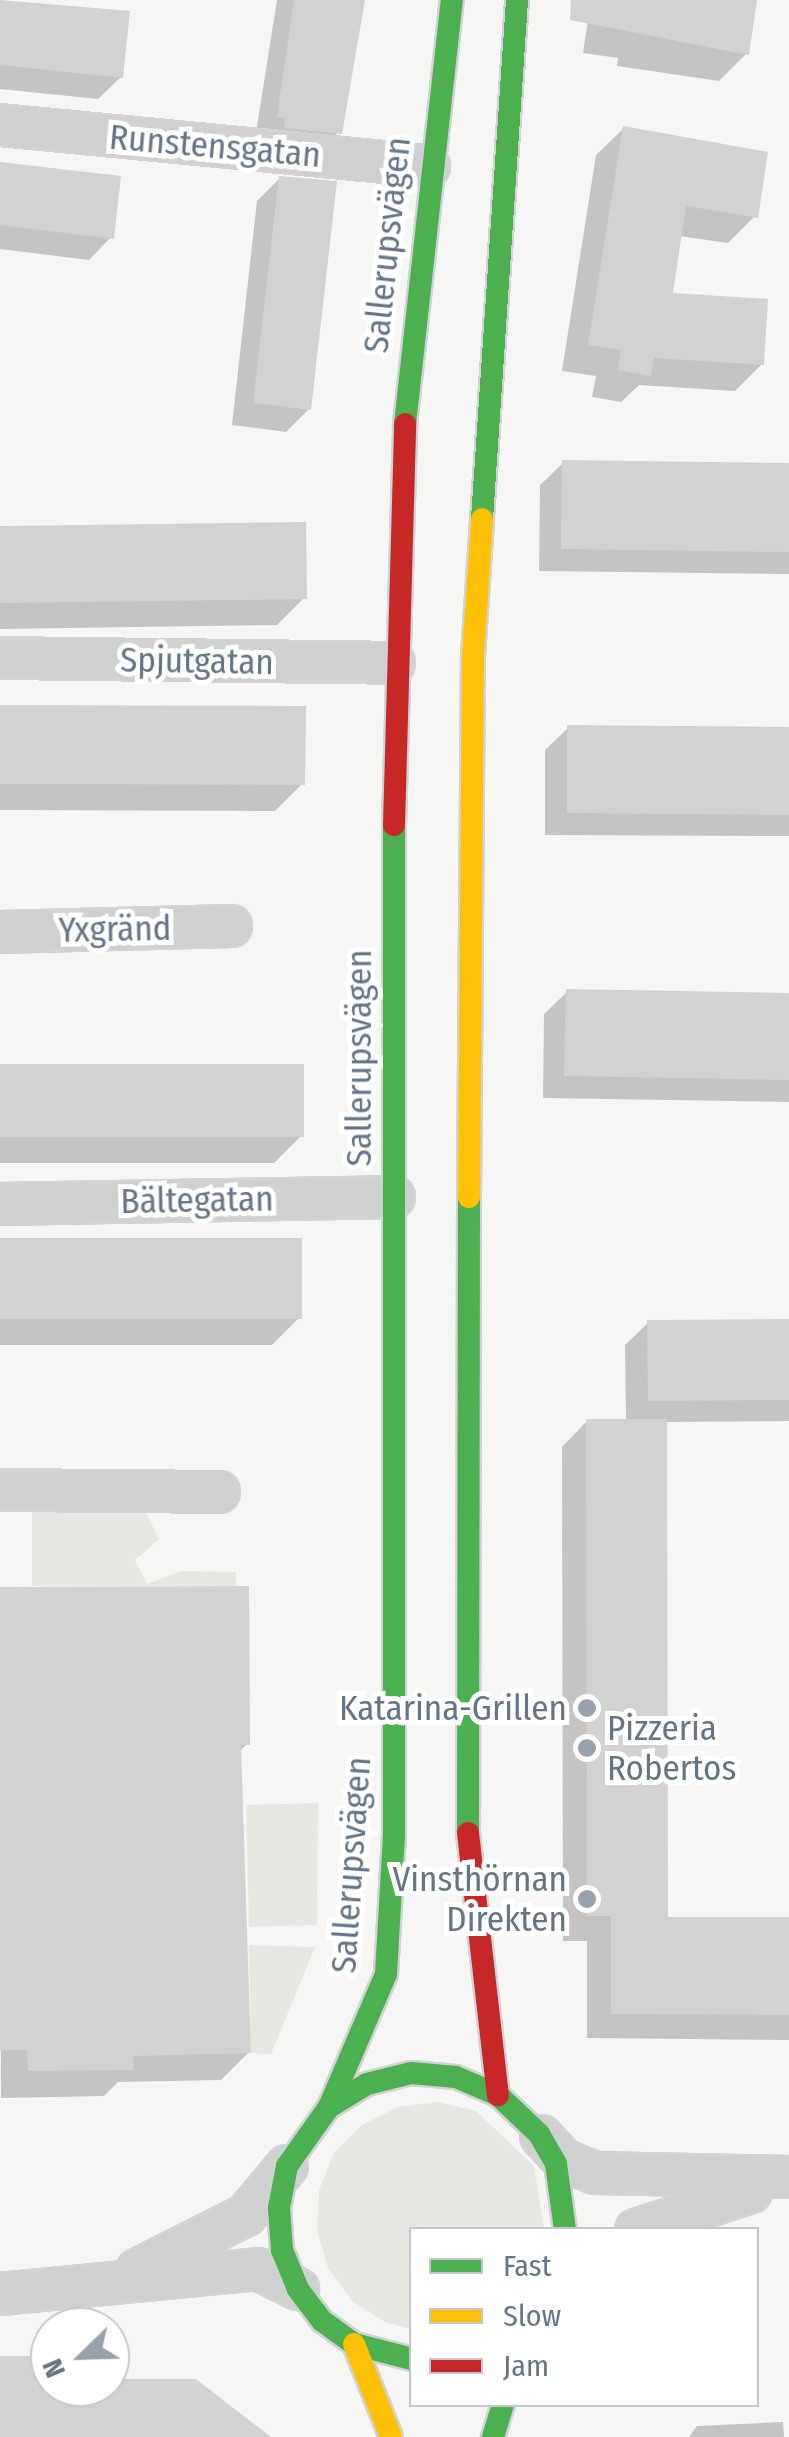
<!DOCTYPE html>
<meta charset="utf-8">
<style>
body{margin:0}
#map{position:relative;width:789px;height:2437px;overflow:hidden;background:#f6f6f4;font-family:"Fira Sans Condensed",sans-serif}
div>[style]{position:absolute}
.green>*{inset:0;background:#e5e9e2}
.shadow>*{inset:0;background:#0003}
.building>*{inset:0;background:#d1d2d2}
.roads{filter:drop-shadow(2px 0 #d1d3d4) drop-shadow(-2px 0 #d1d3d4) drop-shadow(0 2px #d1d3d4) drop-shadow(0 -2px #d1d3d4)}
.street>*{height:40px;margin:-20px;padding:0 20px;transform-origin:20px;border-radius:20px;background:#cfd1d1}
.fast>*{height:22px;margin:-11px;padding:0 11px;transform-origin:11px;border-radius:11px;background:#4caf50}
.slow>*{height:22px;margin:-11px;padding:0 11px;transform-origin:11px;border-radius:11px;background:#ffc107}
.jam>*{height:22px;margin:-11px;padding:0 11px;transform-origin:11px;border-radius:11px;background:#c62828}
.dots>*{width:28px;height:28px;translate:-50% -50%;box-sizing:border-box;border:5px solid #fff;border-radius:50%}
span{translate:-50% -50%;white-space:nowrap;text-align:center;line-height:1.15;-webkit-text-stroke:10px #fff;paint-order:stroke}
.street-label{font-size:35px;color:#637587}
.poi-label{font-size:35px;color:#637587}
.right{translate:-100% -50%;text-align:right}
.left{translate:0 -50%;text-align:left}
.legend{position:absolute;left:409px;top:2227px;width:350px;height:180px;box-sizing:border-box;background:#fff;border:2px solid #c1c8cf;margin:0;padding:12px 18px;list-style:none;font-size:30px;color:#637587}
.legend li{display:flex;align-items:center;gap:20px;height:50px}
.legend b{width:50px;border:2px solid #c1c8cf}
.north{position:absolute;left:30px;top:2307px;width:100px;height:100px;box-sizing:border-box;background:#fff;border:2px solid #c1c8cf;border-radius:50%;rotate:247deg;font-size:28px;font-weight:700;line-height:40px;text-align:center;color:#637587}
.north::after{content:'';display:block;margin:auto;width:35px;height:45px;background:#96a2ad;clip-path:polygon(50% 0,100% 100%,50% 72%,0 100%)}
</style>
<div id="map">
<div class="green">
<div style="clip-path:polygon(32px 1508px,145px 1511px,159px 1539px,135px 1560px,147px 1584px,181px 1571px,236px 1572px,236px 1586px,32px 1586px)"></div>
<div style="clip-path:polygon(318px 1803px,317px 1925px,249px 1927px,246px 1805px)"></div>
<div style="clip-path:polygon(249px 1945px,315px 1947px,271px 2054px,251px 2053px)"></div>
<div style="clip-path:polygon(438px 2102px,476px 2111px,534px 2166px,544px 2229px,412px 2230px,411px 2329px,385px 2322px,352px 2301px,328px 2268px,317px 2230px,319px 2190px,334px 2153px,362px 2125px,398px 2107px)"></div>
</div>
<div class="shadow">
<div style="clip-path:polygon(0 0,121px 77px,98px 99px,0 89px)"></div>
<div style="clip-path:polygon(277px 0,363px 0,343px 127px,317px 155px,255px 139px)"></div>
<div style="clip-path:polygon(591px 0,755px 0,746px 54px,719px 81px,617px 66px,618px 58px,583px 53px)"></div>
<div style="clip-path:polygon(624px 128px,755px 216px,728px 243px,679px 236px,670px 295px,762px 364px,735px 391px,639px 385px,621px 402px,592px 397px,596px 376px,562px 371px,596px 155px)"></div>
<div style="clip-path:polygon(0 164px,111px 237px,89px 260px,0 249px)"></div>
<div style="clip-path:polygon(280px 178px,309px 409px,286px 432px,232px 425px,257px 201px)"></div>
<div style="clip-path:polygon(563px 463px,789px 465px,789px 574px,539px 571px,540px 485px)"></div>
<div style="clip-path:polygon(0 529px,304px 598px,277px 625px,0 629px)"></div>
<div style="clip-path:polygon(0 708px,302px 784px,275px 811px,0 810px)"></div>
<div style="clip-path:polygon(568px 728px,789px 729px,789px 836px,545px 835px,545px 750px)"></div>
<div style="clip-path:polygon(567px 992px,789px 995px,789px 1102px,543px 1098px,544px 1014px)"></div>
<div style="clip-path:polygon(0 1066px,301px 1136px,274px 1163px,0 1163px)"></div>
<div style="clip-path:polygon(0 1241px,299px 1318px,272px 1345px,0 1345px)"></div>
<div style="clip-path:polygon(789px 1321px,789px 1421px,664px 1422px,665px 1919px,789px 1920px,789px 2040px,587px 2038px,587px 1941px,563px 1941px,562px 1447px,587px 1421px,626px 1421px,625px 1345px,648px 1323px)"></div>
<div style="clip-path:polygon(0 1589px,247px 1744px,239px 1752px,249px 2052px,221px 2080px,118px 2082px,104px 2096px,1px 2098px)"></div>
<div style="clip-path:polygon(783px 2422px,784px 2437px,689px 2437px,697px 2426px)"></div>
</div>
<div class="building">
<div style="clip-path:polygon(0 0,130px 11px,123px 78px,0 65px)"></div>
<div style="clip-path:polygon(294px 0,365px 0,342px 134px,284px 128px,285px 118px,277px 117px)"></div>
<div style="clip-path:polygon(571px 0,757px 0,749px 55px,570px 20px)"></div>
<div style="clip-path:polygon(623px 126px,768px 152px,758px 218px,686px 206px,673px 293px,768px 299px,764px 365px,654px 358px,651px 376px,618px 370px,621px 350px,588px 345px)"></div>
<div style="clip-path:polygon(0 162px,121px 176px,114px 239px,0 225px)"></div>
<div style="clip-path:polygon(279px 176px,337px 181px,311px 410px,253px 403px)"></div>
<div style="clip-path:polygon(562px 460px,789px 463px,789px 552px,561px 549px)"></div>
<div style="clip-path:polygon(306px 522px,307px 599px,0 603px,0 526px)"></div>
<div style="clip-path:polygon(0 705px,306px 706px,305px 785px,0 784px)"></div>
<div style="clip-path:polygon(567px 725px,789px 727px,789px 815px,567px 813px)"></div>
<div style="clip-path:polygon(566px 989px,789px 993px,789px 1080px,564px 1076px)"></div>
<div style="clip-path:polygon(0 1064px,304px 1064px,304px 1137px,0 1137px)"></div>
<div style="clip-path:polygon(0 1238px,302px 1238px,302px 1319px,0 1319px)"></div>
<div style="clip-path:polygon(789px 1319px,789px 1400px,648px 1401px,647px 1320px)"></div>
<div style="clip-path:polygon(586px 1419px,667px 1419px,668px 1917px,789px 1917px,789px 2015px,611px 2014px,611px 1916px,587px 1916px)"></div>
<div style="clip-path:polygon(249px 1586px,250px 1745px,241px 1745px,251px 2053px,133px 2056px,134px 2070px,28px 2071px,27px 2050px,0 2050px,0 1587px)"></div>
<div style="clip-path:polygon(0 2356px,42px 2356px,41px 2379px,50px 2379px,50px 2387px,110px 2387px,110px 2379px,196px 2379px,271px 2437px,0 2437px)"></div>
</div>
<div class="roads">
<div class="street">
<div style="left:0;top:125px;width:431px;rotate:5.5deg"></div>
<div style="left:0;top:658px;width:394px;rotate:0.7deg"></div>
<div style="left:0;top:932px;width:231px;rotate:-1.5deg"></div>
<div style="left:0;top:1204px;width:394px;rotate:-1deg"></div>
<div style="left:0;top:1490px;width:219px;rotate:0.5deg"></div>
<div style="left:541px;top:2136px;width:33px;rotate:47deg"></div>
<div style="left:563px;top:2160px;width:35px;rotate:22deg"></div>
<div style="left:595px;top:2173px;width:194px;rotate:1.2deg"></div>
<div style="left:636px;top:2230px;width:121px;rotate:-18.3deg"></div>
<div style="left:137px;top:2270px;width:122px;rotate:-26.8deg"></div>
<div style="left:246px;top:2215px;width:64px;rotate:-50.1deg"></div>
<div style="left:0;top:2294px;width:259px;rotate:-5.5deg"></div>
<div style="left:258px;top:2269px;width:45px;rotate:26.6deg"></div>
</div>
<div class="fast">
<div style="left:405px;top:424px;width:427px;rotate:-83.7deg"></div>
<div style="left:482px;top:519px;width:520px;rotate:-86.14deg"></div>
<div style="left:468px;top:1833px;width:636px;rotate:-89.91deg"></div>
<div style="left:329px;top:2107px;width:145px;rotate:-66.8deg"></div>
<div style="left:386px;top:1974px;width:140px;rotate:-86.7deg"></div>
<div style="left:394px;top:1834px;width:1009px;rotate:-90deg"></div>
<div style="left:412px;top:2359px;width:60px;rotate:-165.5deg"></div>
<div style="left:354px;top:2344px;width:39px;rotate:-144deg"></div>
<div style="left:322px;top:2321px;width:40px;rotate:-127deg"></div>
<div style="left:298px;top:2289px;width:42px;rotate:-112.3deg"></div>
<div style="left:282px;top:2250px;width:42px;rotate:-94.1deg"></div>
<div style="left:279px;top:2208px;width:43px;rotate:-79.2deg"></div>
<div style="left:287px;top:2166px;width:72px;rotate:-54.6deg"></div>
<div style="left:329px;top:2107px;width:44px;rotate:-31.2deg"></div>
<div style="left:367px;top:2084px;width:45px;rotate:-14deg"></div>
<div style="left:411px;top:2073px;width:45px;rotate:5.1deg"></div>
<div style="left:456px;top:2077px;width:46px;rotate:23.2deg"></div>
<div style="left:498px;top:2095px;width:57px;rotate:43.6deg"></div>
<div style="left:539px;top:2134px;width:34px;rotate:60deg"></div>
<div style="left:556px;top:2164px;width:67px;rotate:82.2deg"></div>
<div style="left:493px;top:2437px;width:34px;rotate:-73deg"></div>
</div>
<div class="slow">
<div style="left:469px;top:1197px;width:541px;rotate:-89.58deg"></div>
<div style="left:473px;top:656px;width:137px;rotate:-86.2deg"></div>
<div style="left:354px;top:2344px;width:100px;rotate:68.3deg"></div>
</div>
<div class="jam">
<div style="left:394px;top:825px;width:401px;rotate:-88.4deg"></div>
<div style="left:468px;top:1833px;width:264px;rotate:83.5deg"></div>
</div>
</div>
<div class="dots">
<div style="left:587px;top:1708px;background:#96a2ad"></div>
<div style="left:587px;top:1748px;background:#96a2ad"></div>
<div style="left:587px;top:1899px;background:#96a2ad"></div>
</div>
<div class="street-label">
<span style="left:215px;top:146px;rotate:5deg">Runstensgatan</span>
<span style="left:387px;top:245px;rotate:-84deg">Sallerupsvägen</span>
<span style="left:197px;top:661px;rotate:1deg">Spjutgatan</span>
<span style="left:115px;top:929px;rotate:-1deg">Yxgränd</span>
<span style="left:359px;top:1058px;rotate:-90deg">Sallerupsvägen</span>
<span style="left:197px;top:1200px;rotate:-1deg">Bältegatan</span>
<span style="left:351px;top:1865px;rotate:-86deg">Sallerupsvägen</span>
</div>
<div class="poi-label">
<span class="right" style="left:567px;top:1708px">Katarina-Grillen</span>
<span class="left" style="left:607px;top:1748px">Pizzeria<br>Robertos</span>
<span class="right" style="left:567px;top:1899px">Vinsthörnan<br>Direkten</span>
</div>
<ul class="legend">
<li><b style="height:12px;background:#4caf50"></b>Fast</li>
<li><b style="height:12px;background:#ffc107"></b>Slow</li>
<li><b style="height:12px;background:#c62828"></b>Jam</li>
</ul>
<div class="north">N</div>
</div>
